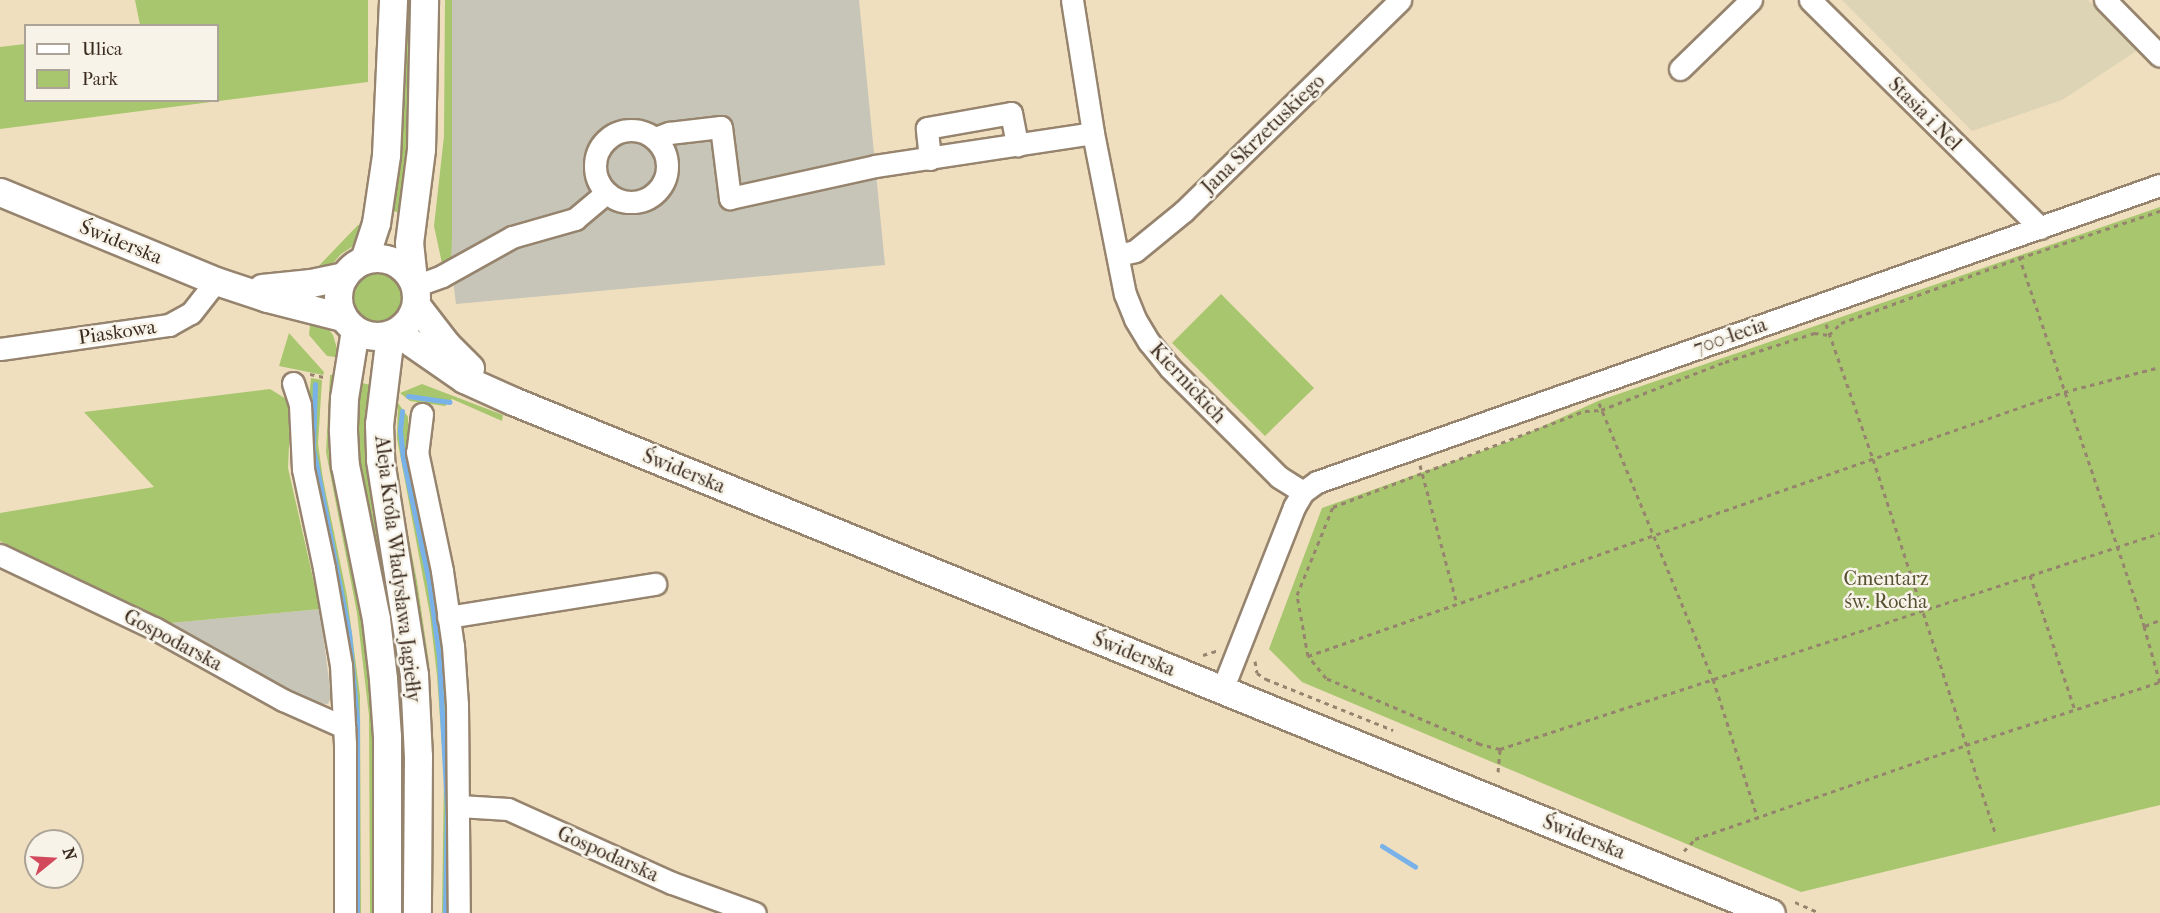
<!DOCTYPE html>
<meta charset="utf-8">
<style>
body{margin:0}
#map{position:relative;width:2160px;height:913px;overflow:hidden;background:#f0dfbf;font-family:"IM FELL French Canon",serif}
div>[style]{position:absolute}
.built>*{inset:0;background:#dcd4b4}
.industrial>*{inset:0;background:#c6c5b8}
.green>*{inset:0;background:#a7c66e}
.round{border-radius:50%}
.stream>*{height:5px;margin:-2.5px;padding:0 2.5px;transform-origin:2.5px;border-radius:2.5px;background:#78b2e9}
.path>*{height:3px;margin-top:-1.5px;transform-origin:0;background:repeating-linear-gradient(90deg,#96846e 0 4.5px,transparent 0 9px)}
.roads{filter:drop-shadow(2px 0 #96846e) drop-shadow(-2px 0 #96846e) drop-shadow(0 2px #96846e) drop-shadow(0 -2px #96846e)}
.minor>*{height:21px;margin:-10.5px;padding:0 10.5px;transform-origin:10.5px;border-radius:10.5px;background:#fff}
.minor>.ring{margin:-10.5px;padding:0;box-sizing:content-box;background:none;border:21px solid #fff;border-radius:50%}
.major>*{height:27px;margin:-13.5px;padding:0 13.5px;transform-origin:13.5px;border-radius:13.5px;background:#fff}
.major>.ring{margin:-13.5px;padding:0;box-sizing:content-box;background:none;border:27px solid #fff;border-radius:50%}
span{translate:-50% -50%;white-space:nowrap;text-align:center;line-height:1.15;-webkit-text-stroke:5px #f7f3e8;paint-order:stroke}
.street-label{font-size:20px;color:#3b2a1e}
.park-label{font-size:20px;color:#565132}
.legend{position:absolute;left:24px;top:24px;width:195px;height:78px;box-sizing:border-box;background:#f7f3e8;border:2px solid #aca397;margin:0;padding:8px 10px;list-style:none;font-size:18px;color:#3b2a1e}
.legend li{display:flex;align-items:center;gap:12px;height:30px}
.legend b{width:30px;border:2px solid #aca397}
.north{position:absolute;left:24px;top:829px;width:60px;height:60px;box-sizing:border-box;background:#f7f3e8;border:2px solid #aca397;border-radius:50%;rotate:72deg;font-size:16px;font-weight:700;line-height:24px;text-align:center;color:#3b2a1e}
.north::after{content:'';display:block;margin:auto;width:21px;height:27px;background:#d1495b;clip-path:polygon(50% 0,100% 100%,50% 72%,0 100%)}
</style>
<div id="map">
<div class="built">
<div style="clip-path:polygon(1842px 0,2088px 0,2138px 50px,2062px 100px,1972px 131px)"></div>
</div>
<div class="industrial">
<div style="clip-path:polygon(452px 0,859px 0,885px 265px,456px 304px,451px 265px)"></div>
<div style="clip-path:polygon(320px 609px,331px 697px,328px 704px,308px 703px,226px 658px,170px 623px)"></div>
</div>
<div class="green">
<div style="clip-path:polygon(135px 0,368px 0,368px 82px,0 129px,0 47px,25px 44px,26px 100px,218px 100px,218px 26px,140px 25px)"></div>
<div style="clip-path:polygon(404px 0,412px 0,411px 124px,401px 213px,393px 211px,403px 137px)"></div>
<div style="clip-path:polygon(434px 0,438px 0,437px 149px,427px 217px,423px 217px)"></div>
<div style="clip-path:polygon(445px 0,452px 0,452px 235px,451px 265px,443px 268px,434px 226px,444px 136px)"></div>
<div style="clip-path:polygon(2160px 207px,2160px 805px,1801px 892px,1302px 682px,1269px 649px,1322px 508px,1510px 441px,1598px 401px)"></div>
<div style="clip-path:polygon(358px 225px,362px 225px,361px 241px,341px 254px,329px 268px,312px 273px)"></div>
<div class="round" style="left:351px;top:271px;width:54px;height:54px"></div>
<div style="clip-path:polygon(1221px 294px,1314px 388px,1265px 436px,1172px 343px)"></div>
<div style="clip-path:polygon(311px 316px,321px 319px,333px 335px,338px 352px,335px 357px,327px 356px,309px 335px)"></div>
<div style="clip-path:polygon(289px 333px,324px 372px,323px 375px,279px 366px)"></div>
<div style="clip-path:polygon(330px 375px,335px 375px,328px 433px,333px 469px,356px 580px,369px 660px,375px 742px,374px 913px,370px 913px,369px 716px,357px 613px,326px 452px)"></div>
<div style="clip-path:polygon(311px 378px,322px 380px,318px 444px,323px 479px,347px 596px,360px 696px,361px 913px,351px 913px,353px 840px,315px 496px,309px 399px)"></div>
<div style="clip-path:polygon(357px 382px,371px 385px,369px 440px,372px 510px,382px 553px,401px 677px,405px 728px,404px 913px,398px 913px,355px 457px)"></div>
<div style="clip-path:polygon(422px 384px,503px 415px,502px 421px,452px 399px,445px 406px,410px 401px,400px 393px)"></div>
<div style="clip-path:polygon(270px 389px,291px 402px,288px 468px,320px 609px,170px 623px,71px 578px,0 541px,0 513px,154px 487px,84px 412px)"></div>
<div style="clip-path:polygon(398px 403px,408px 417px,408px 441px,430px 562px,448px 681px,451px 913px,442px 913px,444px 774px,437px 676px,430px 615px,397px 438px)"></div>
<div style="clip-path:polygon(390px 443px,417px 581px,429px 663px,434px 768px,433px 913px,429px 913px,424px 650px)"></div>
</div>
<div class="stream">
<div style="left:315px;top:384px;width:64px;rotate:91.8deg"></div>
<div style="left:313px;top:448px;width:188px;rotate:79deg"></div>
<div style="left:349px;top:633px;width:87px;rotate:84.7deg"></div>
<div style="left:357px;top:720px;width:193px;rotate:90deg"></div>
<div style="left:408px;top:396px;width:42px;rotate:8.1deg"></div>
<div style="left:402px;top:411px;width:19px;rotate:96deg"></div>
<div style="left:400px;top:430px;width:28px;rotate:84deg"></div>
<div style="left:403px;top:458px;width:127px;rotate:78.2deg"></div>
<div style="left:429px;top:582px;width:76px;rotate:82.4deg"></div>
<div style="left:439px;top:657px;width:152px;rotate:87deg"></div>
<div style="left:447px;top:809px;width:104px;rotate:91.1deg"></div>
<div style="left:1382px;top:846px;width:39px;rotate:32deg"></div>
</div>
<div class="path">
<div style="left:2019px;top:256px;width:391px;rotate:71.3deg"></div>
<div style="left:2144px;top:626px;width:59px;rotate:74.3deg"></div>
<div style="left:1826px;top:324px;width:143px;rotate:70.8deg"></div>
<div style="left:1873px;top:459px;width:392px;rotate:71.9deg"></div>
<div style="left:310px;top:374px;width:14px;rotate:12deg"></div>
<div style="left:1599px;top:403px;width:299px;rotate:67.6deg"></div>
<div style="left:1713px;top:679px;width:147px;rotate:72.2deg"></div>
<div style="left:1420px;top:465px;width:144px;rotate:75.1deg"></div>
<div style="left:2030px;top:575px;width:142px;rotate:71.6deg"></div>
<div style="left:2145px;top:626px;width:16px;rotate:-22deg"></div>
<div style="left:1203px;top:655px;width:14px;rotate:-17deg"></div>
<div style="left:1308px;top:656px;width:801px;rotate:-19.25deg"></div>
<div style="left:2064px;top:392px;width:99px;rotate:-14.6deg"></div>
<div style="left:1255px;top:661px;width:12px;rotate:81deg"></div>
<div style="left:1257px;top:673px;width:11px;rotate:34deg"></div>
<div style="left:1266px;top:679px;width:137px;rotate:21.9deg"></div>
<div style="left:1500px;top:749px;width:694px;rotate:-18.12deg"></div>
<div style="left:1498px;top:772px;width:23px;rotate:-85deg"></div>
<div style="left:1500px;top:749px;width:21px;rotate:-166deg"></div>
<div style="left:1480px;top:744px;width:168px;rotate:-156.8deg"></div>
<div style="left:1326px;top:678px;width:28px;rotate:-129deg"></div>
<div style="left:1308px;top:656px;width:62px;rotate:-100.2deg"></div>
<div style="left:1297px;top:595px;width:95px;rotate:-67.8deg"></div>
<div style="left:1333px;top:507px;width:270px;rotate:-20.9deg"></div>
<div style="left:1585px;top:411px;width:16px;rotate:-4deg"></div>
<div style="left:1601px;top:410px;width:133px;rotate:-21.2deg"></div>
<div style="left:1725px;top:362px;width:94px;rotate:-18deg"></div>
<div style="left:1814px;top:333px;width:15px;rotate:8deg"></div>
<div style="left:1829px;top:335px;width:17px;rotate:-45deg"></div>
<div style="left:1841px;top:323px;width:190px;rotate:-20deg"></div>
<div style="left:2020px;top:258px;width:148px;rotate:-18.6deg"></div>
<div style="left:1684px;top:851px;width:16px;rotate:-47deg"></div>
<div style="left:1695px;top:839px;width:287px;rotate:-19.1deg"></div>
<div style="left:1966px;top:745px;width:204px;rotate:-18deg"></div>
<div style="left:1795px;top:902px;width:27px;rotate:24deg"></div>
</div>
<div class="roads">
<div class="minor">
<div style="left:1072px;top:0;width:135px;rotate:81deg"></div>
<div style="left:1093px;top:133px;width:164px;rotate:78.8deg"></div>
<div style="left:1125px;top:294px;width:27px;rotate:68deg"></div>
<div style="left:1135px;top:319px;width:27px;rotate:59deg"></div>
<div style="left:1149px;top:342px;width:33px;rotate:51deg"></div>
<div style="left:1170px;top:368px;width:154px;rotate:45deg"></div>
<div style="left:1279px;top:477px;width:28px;rotate:32deg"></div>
<div style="left:1810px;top:0;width:324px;rotate:44.7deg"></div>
<div style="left:2105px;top:0;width:78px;rotate:45.5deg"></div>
<div style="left:1680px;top:69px;width:99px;rotate:-44.2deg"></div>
<div class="ring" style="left:595px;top:130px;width:51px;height:51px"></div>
<div style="left:655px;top:138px;width:15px;rotate:-20deg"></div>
<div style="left:669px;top:133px;width:52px;rotate:-6.6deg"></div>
<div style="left:721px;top:127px;width:72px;rotate:82.8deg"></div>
<div style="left:730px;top:198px;width:148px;rotate:-12.4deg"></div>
<div style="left:875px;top:166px;width:220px;rotate:-8.6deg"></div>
<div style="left:930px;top:159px;width:31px;rotate:-96deg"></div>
<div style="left:927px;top:128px;width:85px;rotate:-10.1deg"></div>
<div style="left:1011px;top:113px;width:33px;rotate:79deg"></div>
<div style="left:1118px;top:255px;width:17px;rotate:-13deg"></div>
<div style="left:1135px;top:251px;width:63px;rotate:-39.2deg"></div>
<div style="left:1184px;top:211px;width:302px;rotate:-44.3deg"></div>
<div style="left:415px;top:286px;width:29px;rotate:-20deg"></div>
<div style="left:442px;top:276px;width:80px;rotate:-29.1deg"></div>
<div style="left:512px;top:237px;width:66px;rotate:-15.9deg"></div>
<div style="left:575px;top:219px;width:40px;rotate:-40deg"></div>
<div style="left:0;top:349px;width:171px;rotate:-8.1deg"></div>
<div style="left:169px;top:325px;width:25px;rotate:-29deg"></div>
<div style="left:191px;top:313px;width:41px;rotate:-52deg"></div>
<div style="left:293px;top:383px;width:23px;rotate:72deg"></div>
<div style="left:300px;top:405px;width:64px;rotate:87.3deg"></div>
<div style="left:303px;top:469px;width:101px;rotate:78deg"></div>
<div style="left:324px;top:568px;width:98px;rotate:80.1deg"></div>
<div style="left:341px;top:665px;width:79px;rotate:87.1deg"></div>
<div style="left:345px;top:744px;width:169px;rotate:90deg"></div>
<div style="left:422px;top:414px;width:38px;rotate:97deg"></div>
<div style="left:417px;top:452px;width:122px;rotate:78.1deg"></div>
<div style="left:442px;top:571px;width:76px;rotate:81.7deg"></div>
<div style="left:453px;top:646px;width:58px;rotate:86.1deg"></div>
<div style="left:457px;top:704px;width:209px;rotate:89.5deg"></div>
<div style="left:0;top:555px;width:170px;rotate:25.4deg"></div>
<div style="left:154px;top:628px;width:148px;rotate:29.2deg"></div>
<div style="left:283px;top:700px;width:67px;rotate:23.9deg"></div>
<div style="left:448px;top:617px;width:210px;rotate:-9.1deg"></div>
<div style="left:1222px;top:690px;width:197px;rotate:-68.5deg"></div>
<div style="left:1294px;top:507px;width:17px;rotate:-59deg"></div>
<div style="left:1303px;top:492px;width:17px;rotate:-36deg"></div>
<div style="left:1317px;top:482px;width:894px;rotate:-19.41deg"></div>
<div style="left:459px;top:806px;width:49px;rotate:3.5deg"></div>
<div style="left:508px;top:809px;width:180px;rotate:24.3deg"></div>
<div style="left:672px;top:883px;width:88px;rotate:19.9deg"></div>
</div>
<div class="major">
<div style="left:0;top:192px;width:234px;rotate:22.4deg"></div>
<div style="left:216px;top:281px;width:54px;rotate:18.4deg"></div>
<div style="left:267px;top:298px;width:77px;rotate:14.2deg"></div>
<div class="ring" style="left:338px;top:258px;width:51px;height:51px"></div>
<div style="left:364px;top:260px;width:39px;rotate:-72deg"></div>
<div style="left:376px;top:223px;width:69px;rotate:-81.6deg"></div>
<div style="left:386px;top:155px;width:155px;rotate:-87.4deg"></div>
<div style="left:413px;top:280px;width:37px;rotate:-96deg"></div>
<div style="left:409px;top:243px;width:95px;rotate:-82.7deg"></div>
<div style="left:421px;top:149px;width:149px;rotate:-88.8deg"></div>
<div style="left:262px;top:288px;width:49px;rotate:-5.8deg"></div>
<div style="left:311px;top:283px;width:34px;rotate:-12deg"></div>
<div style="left:416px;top:305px;width:49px;rotate:52.4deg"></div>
<div style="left:446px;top:344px;width:34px;rotate:45deg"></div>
<div style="left:355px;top:330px;width:69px;rotate:99.2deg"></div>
<div style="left:344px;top:398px;width:33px;rotate:92deg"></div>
<div style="left:343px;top:431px;width:34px;rotate:87deg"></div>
<div style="left:345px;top:465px;width:157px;rotate:78.6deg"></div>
<div style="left:376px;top:619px;width:60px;rotate:83.3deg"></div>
<div style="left:383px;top:679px;width:57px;rotate:86deg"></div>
<div style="left:387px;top:736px;width:177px;rotate:90deg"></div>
<div style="left:396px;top:332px;width:83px;rotate:34.7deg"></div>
<div style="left:464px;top:379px;width:54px;rotate:24.2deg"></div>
<div style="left:513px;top:401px;width:1358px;rotate:22.15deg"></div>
<div style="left:390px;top:335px;width:90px;rotate:97deg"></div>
<div style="left:379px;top:424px;width:36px;rotate:88deg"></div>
<div style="left:380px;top:460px;width:218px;rotate:81deg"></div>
<div style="left:414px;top:675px;width:81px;rotate:87.2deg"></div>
<div style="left:418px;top:756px;width:157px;rotate:90.4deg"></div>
</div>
</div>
<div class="street-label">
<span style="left:1925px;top:114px;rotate:45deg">Stasia i Nel</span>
<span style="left:1263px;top:134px;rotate:-44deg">Jana Skrzetuskiego</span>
<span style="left:121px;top:242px;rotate:22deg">Świderska</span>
<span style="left:117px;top:332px;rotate:-8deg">Piaskowa</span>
<span style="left:1730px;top:336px;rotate:-19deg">700-lecia</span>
<span style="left:1188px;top:383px;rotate:47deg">Kiernickich</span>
<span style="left:684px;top:471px;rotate:22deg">Świderska</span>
<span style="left:398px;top:569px;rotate:83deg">Aleja Króla Władysława Jagiełły</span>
<span style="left:173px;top:640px;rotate:28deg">Gospodarska</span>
<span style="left:1134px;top:654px;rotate:22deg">Świderska</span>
<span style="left:1584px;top:837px;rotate:22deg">Świderska</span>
<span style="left:608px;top:854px;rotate:24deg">Gospodarska</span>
</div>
<div class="park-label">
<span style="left:1886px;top:590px">Cmentarz<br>św. Rocha</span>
</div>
<ul class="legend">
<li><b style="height:8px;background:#fff"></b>Ulica</li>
<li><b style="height:16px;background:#a7c66e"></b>Park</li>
</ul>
<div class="north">N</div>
</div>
